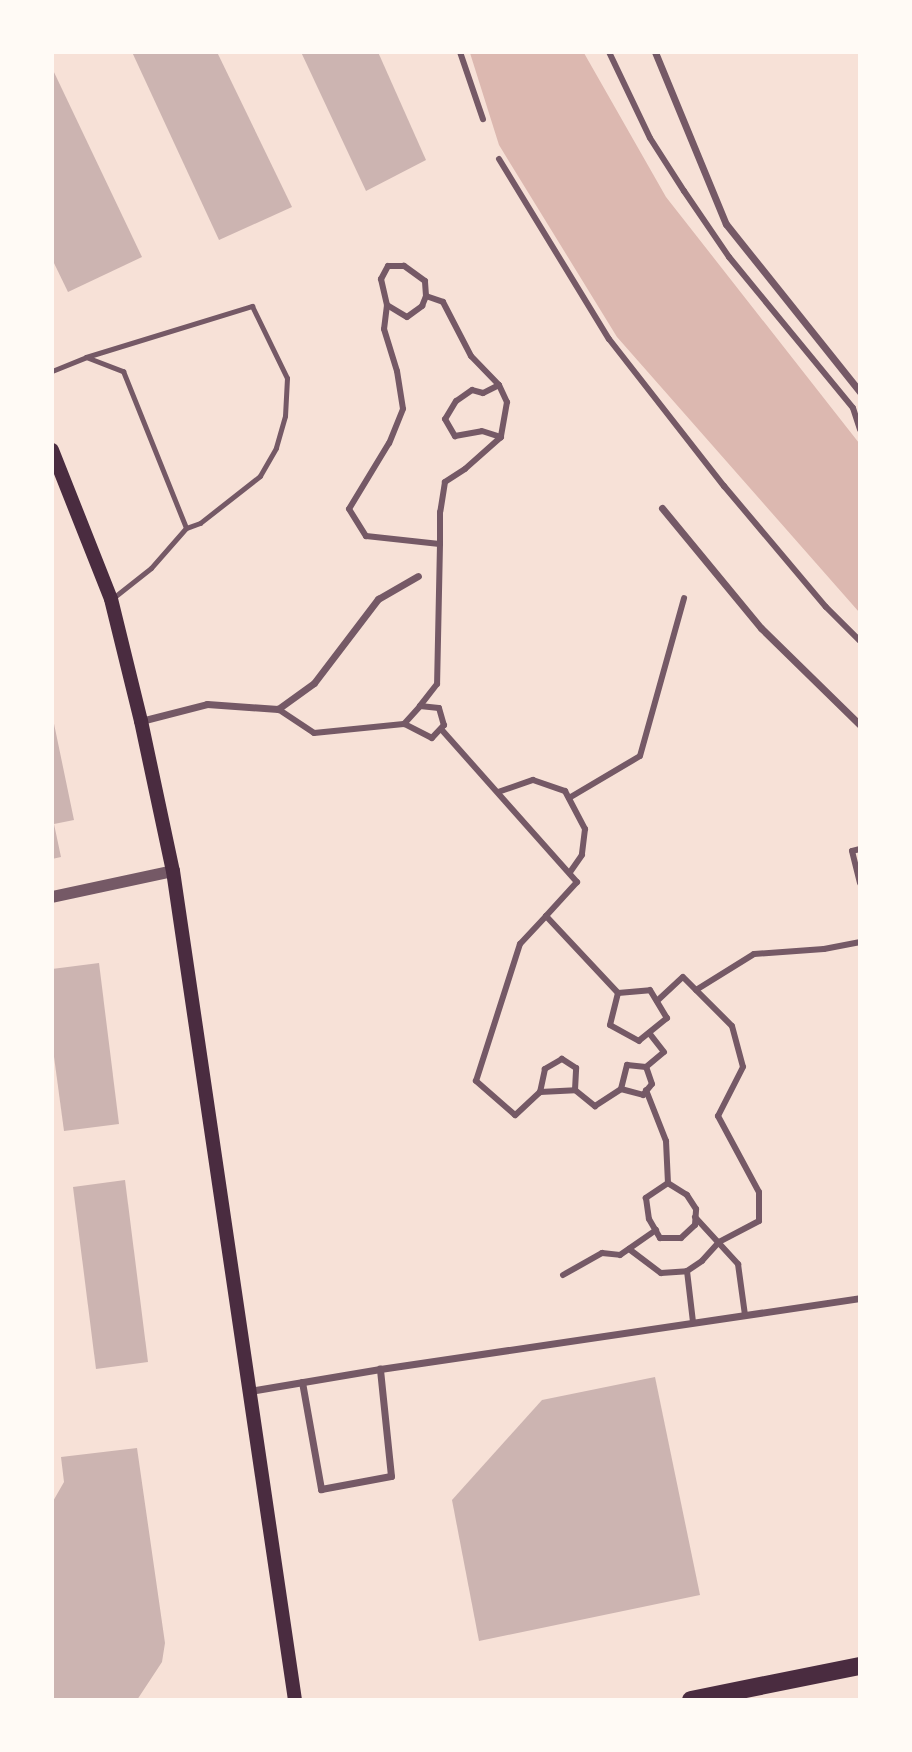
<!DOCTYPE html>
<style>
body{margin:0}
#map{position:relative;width:912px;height:1752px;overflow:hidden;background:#f7e1d7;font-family:Raleway,sans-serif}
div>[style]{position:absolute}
.water>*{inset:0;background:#dcb8b0}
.building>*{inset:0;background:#ccb4b1}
.service>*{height:5px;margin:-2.5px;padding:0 2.5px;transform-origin:2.5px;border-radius:2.5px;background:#755966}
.pedestrian>*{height:6px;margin:-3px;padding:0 3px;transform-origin:3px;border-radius:3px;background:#755966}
.minor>*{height:7px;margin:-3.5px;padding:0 3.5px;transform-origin:3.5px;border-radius:3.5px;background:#755966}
.tertiary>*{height:12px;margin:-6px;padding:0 6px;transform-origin:6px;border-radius:6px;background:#755966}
.secondary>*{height:14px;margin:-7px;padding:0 7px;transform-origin:7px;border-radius:7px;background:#4a2c40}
.primary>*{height:18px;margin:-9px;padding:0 9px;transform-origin:9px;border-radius:9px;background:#4a2c40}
span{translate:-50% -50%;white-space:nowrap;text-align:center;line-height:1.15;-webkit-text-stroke:7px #fffaf5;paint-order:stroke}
.frame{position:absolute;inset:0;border:54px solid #fffaf5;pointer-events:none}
</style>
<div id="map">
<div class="water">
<div style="clip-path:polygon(470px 53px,584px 53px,666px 197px,859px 443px,859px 612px,617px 337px,499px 145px)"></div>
</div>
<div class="building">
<div style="clip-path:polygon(132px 52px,217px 52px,292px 207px,219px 240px)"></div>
<div style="clip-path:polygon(301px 52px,378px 52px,426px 160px,366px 191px)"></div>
<div style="clip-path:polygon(52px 68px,142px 257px,68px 292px,52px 259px)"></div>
<div style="clip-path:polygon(52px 714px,74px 820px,54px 824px,61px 857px,52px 859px)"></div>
<div style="clip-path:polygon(99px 963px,119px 1124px,64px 1131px,52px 1042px,52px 969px)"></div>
<div style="clip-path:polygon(125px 1180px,148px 1362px,96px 1369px,73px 1187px)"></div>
<div style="clip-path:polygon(655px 1377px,700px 1595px,479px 1641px,452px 1500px,542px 1400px)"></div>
<div style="clip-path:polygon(137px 1448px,165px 1643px,162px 1662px,137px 1700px,52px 1700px,52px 1503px,64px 1482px,61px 1457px)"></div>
</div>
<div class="service">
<div style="left:86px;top:357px;width:174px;rotate:-17.1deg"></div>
<div style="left:252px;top:306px;width:80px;rotate:64.1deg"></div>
<div style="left:287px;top:378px;width:38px;rotate:93deg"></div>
<div style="left:285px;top:416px;width:33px;rotate:106deg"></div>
<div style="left:276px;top:448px;width:32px;rotate:120deg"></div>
<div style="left:260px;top:476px;width:76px;rotate:141.9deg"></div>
<div style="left:200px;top:523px;width:15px;rotate:160deg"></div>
<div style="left:52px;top:371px;width:37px;rotate:-22deg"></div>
<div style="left:86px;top:357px;width:40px;rotate:21deg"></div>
<div style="left:123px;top:371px;width:169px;rotate:68.1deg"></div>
<div style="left:186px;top:528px;width:53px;rotate:131.2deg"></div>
<div style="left:151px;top:568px;width:48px;rotate:141.7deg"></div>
</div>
<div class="pedestrian">
<div style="left:460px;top:52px;width:71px;rotate:71.1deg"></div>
<div style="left:609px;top:52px;width:95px;rotate:64.5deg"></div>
<div style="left:650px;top:138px;width:63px;rotate:57.3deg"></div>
<div style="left:684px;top:191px;width:80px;rotate:55.7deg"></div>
<div style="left:729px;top:257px;width:195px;rotate:50.6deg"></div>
<div style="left:853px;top:408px;width:23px;rotate:72deg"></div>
<div style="left:499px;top:159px;width:211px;rotate:58.6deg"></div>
<div style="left:609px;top:339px;width:187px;rotate:52deg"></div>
<div style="left:724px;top:486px;width:158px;rotate:49.9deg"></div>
<div style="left:826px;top:607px;width:48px;rotate:45deg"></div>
<div style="left:426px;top:296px;width:18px;rotate:19deg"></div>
<div style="left:443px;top:302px;width:61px;rotate:62.6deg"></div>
<div style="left:471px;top:356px;width:40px;rotate:46deg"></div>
<div style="left:499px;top:385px;width:19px;rotate:65deg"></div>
<div style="left:507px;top:402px;width:36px;rotate:100deg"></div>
<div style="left:501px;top:437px;width:48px;rotate:138.4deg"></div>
<div style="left:465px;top:469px;width:24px;rotate:147deg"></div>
<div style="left:445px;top:482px;width:30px;rotate:99deg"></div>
<div style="left:440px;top:512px;width:32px;rotate:90deg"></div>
<div style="left:387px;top:305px;width:23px;rotate:31deg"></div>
<div style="left:407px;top:317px;width:19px;rotate:-36deg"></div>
<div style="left:422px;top:306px;width:11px;rotate:-68deg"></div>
<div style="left:426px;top:296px;width:15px;rotate:-94deg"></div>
<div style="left:425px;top:281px;width:26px;rotate:-144deg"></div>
<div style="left:404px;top:266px;width:16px;rotate:180deg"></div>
<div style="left:388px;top:266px;width:15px;rotate:118deg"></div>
<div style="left:381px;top:279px;width:27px;rotate:77deg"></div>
<div style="left:387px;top:305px;width:24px;rotate:97deg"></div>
<div style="left:384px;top:329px;width:44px;rotate:72.8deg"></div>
<div style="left:397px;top:371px;width:38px;rotate:81deg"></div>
<div style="left:403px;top:409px;width:37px;rotate:112deg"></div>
<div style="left:389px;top:443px;width:77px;rotate:121.2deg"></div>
<div style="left:349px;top:509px;width:32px;rotate:58deg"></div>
<div style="left:366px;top:536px;width:74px;rotate:6.2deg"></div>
<div style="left:440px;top:544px;width:140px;rotate:91.2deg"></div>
<div style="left:437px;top:684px;width:28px;rotate:128deg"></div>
<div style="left:499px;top:385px;width:18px;rotate:153deg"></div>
<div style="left:483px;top:393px;width:11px;rotate:-165deg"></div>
<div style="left:472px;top:390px;width:19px;rotate:145deg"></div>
<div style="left:456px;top:401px;width:21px;rotate:121deg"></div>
<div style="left:445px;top:419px;width:20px;rotate:60deg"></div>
<div style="left:455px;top:436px;width:27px;rotate:-10deg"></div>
<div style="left:482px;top:431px;width:20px;rotate:18deg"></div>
<div style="left:278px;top:709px;width:43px;rotate:33.7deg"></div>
<div style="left:314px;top:733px;width:90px;rotate:-5.7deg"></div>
<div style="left:404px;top:724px;width:24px;rotate:-48deg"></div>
<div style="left:420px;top:706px;width:19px;rotate:6deg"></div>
<div style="left:439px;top:708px;width:18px;rotate:74deg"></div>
<div style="left:444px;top:725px;width:18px;rotate:133deg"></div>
<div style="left:432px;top:738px;width:31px;rotate:-153deg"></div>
<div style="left:441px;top:729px;width:205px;rotate:48.4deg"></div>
<div style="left:577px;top:882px;width:46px;rotate:132.4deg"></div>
<div style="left:546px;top:916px;width:105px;rotate:46.9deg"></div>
<div style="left:618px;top:993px;width:32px;rotate:-5deg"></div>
<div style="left:650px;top:990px;width:33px;rotate:59deg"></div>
<div style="left:667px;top:1018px;width:36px;rotate:141deg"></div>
<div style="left:639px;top:1041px;width:33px;rotate:-151deg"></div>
<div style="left:610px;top:1025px;width:33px;rotate:-76deg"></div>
<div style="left:498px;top:792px;width:37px;rotate:-19deg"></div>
<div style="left:533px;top:780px;width:34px;rotate:19deg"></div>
<div style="left:565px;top:791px;width:43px;rotate:62.2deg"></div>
<div style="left:585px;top:829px;width:26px;rotate:97deg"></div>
<div style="left:582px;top:855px;width:21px;rotate:125deg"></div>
<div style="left:569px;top:798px;width:82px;rotate:-30.6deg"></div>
<div style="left:640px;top:756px;width:164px;rotate:-74.4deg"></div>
<div style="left:860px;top:849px;width:8px;rotate:166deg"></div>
<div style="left:852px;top:851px;width:33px;rotate:76deg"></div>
<div style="left:696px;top:990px;width:68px;rotate:-31.8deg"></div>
<div style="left:754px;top:954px;width:70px;rotate:-4.1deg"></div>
<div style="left:824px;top:949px;width:37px;rotate:-11deg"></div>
<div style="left:657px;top:1001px;width:35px;rotate:-43deg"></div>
<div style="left:683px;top:977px;width:69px;rotate:45deg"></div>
<div style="left:732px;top:1026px;width:42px;rotate:75deg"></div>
<div style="left:743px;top:1067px;width:55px;rotate:117deg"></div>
<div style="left:718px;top:1116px;width:86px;rotate:61.7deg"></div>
<div style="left:759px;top:1192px;width:29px;rotate:90deg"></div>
<div style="left:759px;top:1221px;width:45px;rotate:152.3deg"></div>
<div style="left:719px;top:1242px;width:25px;rotate:132deg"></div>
<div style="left:702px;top:1261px;width:18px;rotate:146deg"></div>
<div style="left:621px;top:1089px;width:23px;rotate:15deg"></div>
<div style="left:643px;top:1095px;width:14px;rotate:-51deg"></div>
<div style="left:652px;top:1084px;width:18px;rotate:-109deg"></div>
<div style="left:575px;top:1090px;width:26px;rotate:39deg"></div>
<div style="left:595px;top:1106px;width:31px;rotate:-33deg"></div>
<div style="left:621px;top:1089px;width:25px;rotate:-76deg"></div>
<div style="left:627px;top:1065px;width:19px;rotate:6deg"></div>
<div style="left:646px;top:1067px;width:23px;rotate:-40deg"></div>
<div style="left:664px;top:1052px;width:24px;rotate:-128deg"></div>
<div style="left:646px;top:1090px;width:55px;rotate:68.6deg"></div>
<div style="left:666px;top:1141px;width:42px;rotate:87.3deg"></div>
<div style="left:668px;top:1183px;width:27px;rotate:146deg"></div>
<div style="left:646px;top:1198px;width:21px;rotate:82deg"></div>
<div style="left:649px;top:1219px;width:22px;rotate:60deg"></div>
<div style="left:660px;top:1238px;width:21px"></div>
<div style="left:681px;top:1238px;width:19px;rotate:-43deg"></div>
<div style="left:695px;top:1225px;width:16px;rotate:-86deg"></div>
<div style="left:696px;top:1209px;width:17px;rotate:-123deg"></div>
<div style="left:687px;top:1195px;width:22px;rotate:-148deg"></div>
<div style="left:540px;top:1092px;width:35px;rotate:-3deg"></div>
<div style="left:575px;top:1090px;width:22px;rotate:-87deg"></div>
<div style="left:576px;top:1068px;width:17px;rotate:-147deg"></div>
<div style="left:562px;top:1059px;width:20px;rotate:150deg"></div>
<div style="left:545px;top:1069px;width:24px;rotate:102deg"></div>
<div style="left:540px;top:1092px;width:34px;rotate:137deg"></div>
<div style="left:515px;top:1115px;width:52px;rotate:-138.9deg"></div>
<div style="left:476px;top:1081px;width:144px;rotate:-72.2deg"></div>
<div style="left:520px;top:944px;width:38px;rotate:-47deg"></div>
<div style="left:695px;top:1217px;width:64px;rotate:47.5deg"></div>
<div style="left:738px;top:1264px;width:51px;rotate:82.2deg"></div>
<div style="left:629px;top:1249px;width:40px;rotate:37deg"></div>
<div style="left:661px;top:1273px;width:26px;rotate:-4deg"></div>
<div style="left:687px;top:1271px;width:51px;rotate:83.3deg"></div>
<div style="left:563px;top:1275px;width:45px;rotate:-29.4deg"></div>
<div style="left:602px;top:1253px;width:18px;rotate:6deg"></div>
<div style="left:620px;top:1255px;width:44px;rotate:-34.8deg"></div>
</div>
<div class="minor">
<div style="left:655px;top:52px;width:186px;rotate:67.6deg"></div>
<div style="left:726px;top:224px;width:215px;rotate:51.4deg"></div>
<div style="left:662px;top:508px;width:156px;rotate:50.5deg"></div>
<div style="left:761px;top:628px;width:139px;rotate:44.4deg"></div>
<div style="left:141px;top:721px;width:68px;rotate:-14.4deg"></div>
<div style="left:207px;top:704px;width:71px;rotate:4deg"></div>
<div style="left:278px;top:709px;width:44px;rotate:-35.8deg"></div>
<div style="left:314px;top:683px;width:106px;rotate:-52.7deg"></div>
<div style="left:378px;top:599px;width:46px;rotate:-29.9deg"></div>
<div style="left:302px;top:1382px;width:109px;rotate:79.9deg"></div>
<div style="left:321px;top:1489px;width:71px;rotate:-10.5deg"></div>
<div style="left:391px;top:1476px;width:108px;rotate:-95.9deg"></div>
<div style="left:250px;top:1391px;width:132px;rotate:-9.6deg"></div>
<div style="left:380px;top:1369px;width:485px;rotate:-8.4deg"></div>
</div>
<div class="tertiary">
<div style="left:52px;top:897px;width:124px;rotate:-12.1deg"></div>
</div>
<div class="secondary">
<div style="left:52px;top:450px;width:160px;rotate:68.4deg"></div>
<div style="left:111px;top:599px;width:126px;rotate:76.2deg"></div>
<div style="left:141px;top:721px;width:153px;rotate:78deg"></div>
<div style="left:173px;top:871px;width:838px;rotate:81.63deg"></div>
</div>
<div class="primary">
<div style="left:691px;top:1700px;width:172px;rotate:-11.4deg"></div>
</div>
<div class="frame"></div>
</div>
